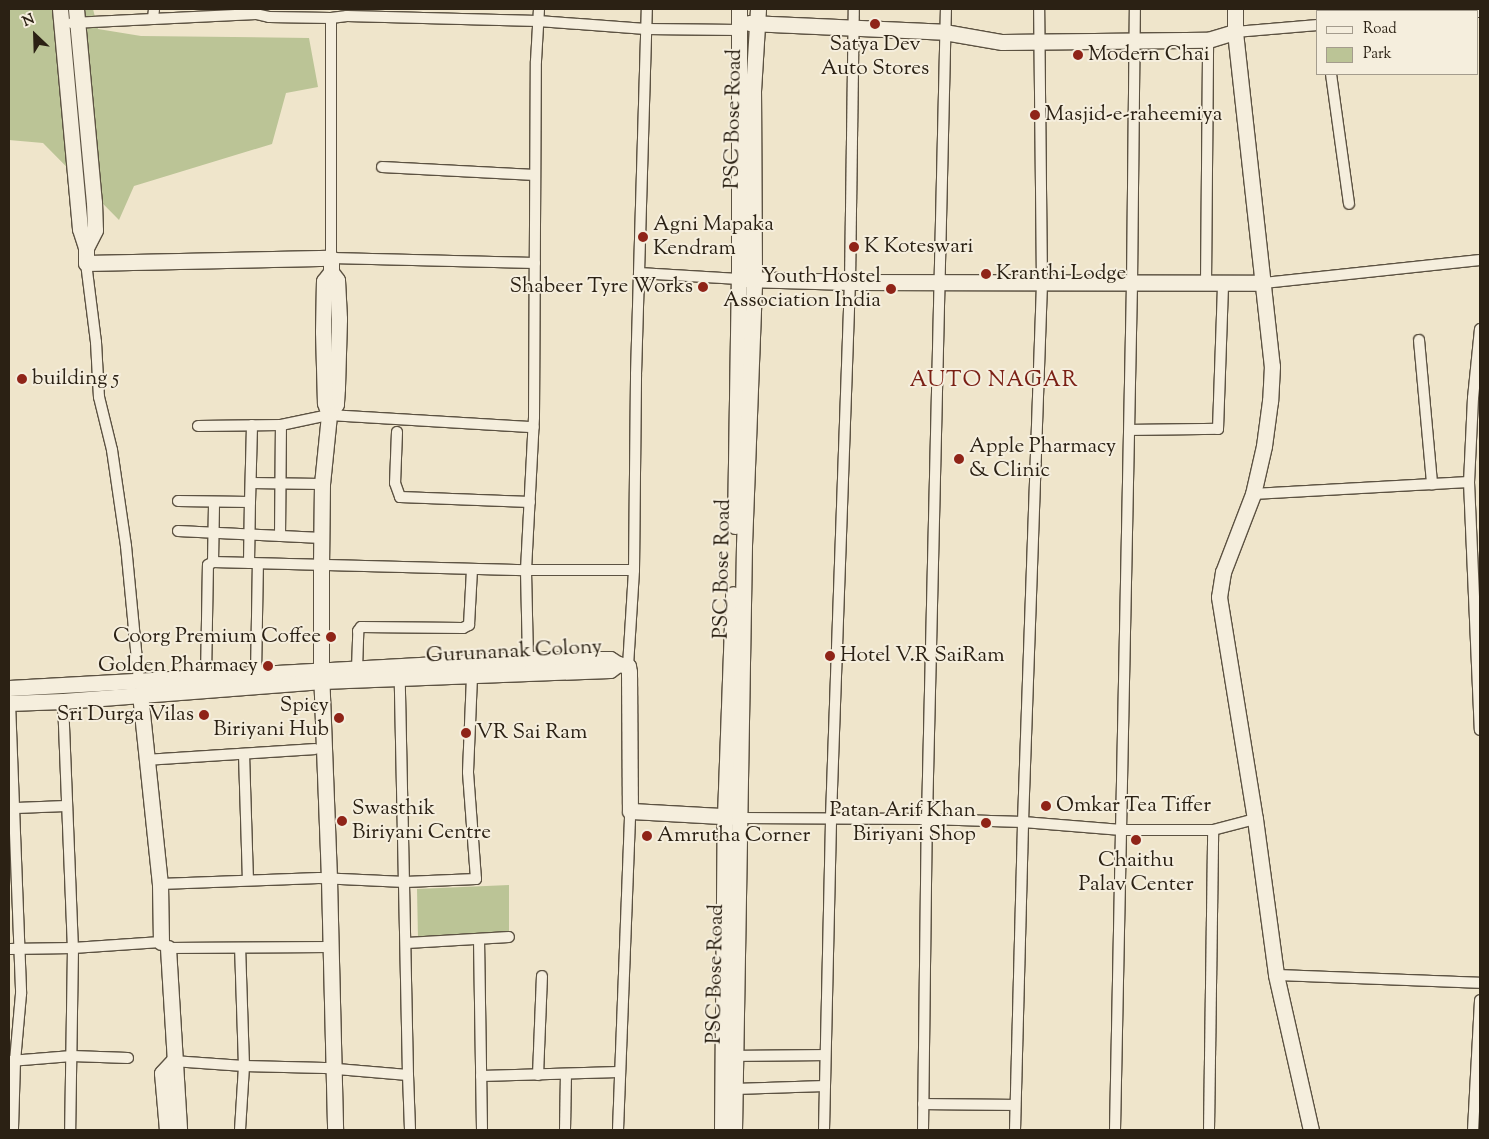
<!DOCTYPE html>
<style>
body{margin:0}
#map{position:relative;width:1489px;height:1139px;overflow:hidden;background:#efe5cb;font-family:"Sorts Mill Goudy",serif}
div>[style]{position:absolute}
.green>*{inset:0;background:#bbc496}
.roads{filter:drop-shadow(1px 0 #5c5242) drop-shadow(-1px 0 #5c5242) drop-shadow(0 1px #5c5242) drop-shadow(0 -1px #5c5242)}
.street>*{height:10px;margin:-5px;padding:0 5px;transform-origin:5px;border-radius:5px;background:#f5eedd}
.secondary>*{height:15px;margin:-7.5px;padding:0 7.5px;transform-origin:7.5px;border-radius:7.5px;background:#f5eedd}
.dots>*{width:14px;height:14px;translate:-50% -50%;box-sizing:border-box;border:2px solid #f5eedd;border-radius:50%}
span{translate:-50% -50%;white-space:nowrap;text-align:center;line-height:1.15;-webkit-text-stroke:4px #f5eedd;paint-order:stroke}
.poi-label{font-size:21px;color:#2b2114}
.left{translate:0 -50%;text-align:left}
.right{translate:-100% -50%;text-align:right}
.street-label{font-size:21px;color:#2b2114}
.neighbourhood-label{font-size:22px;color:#7a1f14;letter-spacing:1px}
.frame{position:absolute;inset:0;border:10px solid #2b2114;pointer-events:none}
.legend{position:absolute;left:1316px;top:10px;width:162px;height:65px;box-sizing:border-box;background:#f5eedd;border:1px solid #a49c8d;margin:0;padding:6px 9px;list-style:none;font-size:15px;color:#2b2114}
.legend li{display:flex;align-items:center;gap:10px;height:25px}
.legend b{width:25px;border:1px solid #a49c8d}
.north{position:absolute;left:10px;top:10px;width:50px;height:50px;-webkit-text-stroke:4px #f5eedd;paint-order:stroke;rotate:336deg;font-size:14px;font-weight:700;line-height:20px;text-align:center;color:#2b2114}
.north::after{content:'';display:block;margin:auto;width:18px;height:22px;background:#2b2114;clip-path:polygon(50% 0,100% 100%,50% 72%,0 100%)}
</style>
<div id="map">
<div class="green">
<div style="clip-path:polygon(9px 9px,93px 9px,98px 29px,141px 36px,309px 38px,318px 87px,286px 93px,272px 144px,134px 186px,119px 220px,43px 143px,9px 140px)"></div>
<div style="clip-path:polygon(509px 885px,509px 934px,418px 939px,417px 889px)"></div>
</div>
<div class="roads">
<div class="street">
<div style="left:154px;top:9px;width:10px;rotate:96deg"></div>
<div style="left:153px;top:19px;width:103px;rotate:-2.8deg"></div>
<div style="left:256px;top:9px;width:5px;rotate:90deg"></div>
<div style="left:256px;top:14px;width:13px;rotate:13deg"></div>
<div style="left:269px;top:17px;width:62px;rotate:0.9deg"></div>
<div style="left:331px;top:18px;width:16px;rotate:-7deg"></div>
<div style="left:347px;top:16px;width:191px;rotate:1.5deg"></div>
<div style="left:538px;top:21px;width:108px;rotate:4.2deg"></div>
<div style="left:646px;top:29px;width:93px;rotate:0.6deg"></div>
<div style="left:1413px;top:11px;width:2px;rotate:-90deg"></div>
<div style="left:1478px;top:12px;width:2px"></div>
<div style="left:331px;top:18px;width:240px;rotate:90deg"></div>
<div style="left:331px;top:258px;width:204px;rotate:1.4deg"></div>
<div style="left:72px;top:23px;width:81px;rotate:-2.8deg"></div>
<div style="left:1235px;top:32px;width:83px;rotate:-4.8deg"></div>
<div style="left:1331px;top:74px;width:131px;rotate:82.1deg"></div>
<div style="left:382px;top:167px;width:153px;rotate:3deg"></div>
<div style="left:86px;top:263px;width:80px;rotate:82.8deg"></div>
<div style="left:96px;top:342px;width:55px;rotate:86.9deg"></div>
<div style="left:99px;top:397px;width:55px;rotate:76.2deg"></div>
<div style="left:112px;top:450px;width:97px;rotate:81.7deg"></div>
<div style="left:126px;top:546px;width:136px;rotate:84.5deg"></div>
<div style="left:639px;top:273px;width:100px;rotate:3.4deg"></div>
<div style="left:1264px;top:283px;width:217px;rotate:-6.1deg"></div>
<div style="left:1206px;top:284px;width:244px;rotate:-89.5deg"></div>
<div style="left:1480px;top:329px;width:69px;rotate:95.8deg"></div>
<div style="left:1473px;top:398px;width:84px;rotate:92.7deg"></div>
<div style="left:1469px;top:482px;width:248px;rotate:87.5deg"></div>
<div style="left:1419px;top:340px;width:145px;rotate:84.8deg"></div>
<div style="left:198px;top:426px;width:83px;rotate:-0.7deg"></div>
<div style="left:281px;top:425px;width:49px;rotate:-11.8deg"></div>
<div style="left:329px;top:415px;width:205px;rotate:3.4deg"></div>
<div style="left:1130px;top:430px;width:88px;rotate:-0.7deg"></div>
<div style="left:1218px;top:429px;width:145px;rotate:-88deg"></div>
<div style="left:397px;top:432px;width:51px;rotate:92.2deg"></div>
<div style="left:395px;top:483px;width:15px;rotate:70deg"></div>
<div style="left:400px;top:497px;width:130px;rotate:2.2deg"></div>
<div style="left:251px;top:483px;width:71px;rotate:0.8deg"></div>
<div style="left:1253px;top:494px;width:216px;rotate:-3.2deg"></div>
<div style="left:178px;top:501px;width:72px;rotate:0.8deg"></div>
<div style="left:250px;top:502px;width:77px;rotate:-88.5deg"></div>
<div style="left:178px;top:531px;width:144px;rotate:2.8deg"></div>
<div style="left:280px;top:536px;width:111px;rotate:-89.5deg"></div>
<div style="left:213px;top:562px;width:313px;rotate:1.5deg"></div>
<div style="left:526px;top:570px;width:108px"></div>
<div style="left:249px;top:563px;width:61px;rotate:-89.1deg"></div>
<div style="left:528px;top:659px;width:89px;rotate:-91.3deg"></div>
<div style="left:526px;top:570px;width:153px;rotate:-87deg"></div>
<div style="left:534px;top:417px;width:356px;rotate:-89.7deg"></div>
<div style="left:536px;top:61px;width:52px;rotate:-86.7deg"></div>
<div style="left:628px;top:666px;width:96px;rotate:-86.4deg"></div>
<div style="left:634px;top:570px;width:196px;rotate:-89.4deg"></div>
<div style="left:636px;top:374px;width:365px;rotate:-88.3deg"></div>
<div style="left:357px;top:669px;width:38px;rotate:-88deg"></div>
<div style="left:358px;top:631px;width:5px;rotate:-53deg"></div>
<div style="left:361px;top:627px;width:102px;rotate:0.6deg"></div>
<div style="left:463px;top:628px;width:7px;rotate:-27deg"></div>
<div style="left:469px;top:625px;width:56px;rotate:-86.9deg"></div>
<div style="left:256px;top:674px;width:110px;rotate:-89deg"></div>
<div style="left:206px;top:677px;width:112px;rotate:-89deg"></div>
<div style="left:208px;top:565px;width:6px;rotate:-31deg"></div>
<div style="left:213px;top:562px;width:60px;rotate:-89deg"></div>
<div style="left:63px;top:701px;width:247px;rotate:87.7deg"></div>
<div style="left:73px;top:948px;width:182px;rotate:90.9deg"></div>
<div style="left:10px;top:703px;width:291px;rotate:87.8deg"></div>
<div style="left:21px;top:994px;width:67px;rotate:95.1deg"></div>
<div style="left:15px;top:1061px;width:69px;rotate:91.7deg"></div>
<div style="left:244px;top:754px;width:126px;rotate:88.2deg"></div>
<div style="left:146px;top:760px;width:169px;rotate:-3.7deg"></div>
<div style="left:15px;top:808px;width:52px;rotate:-2.2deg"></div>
<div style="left:741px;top:818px;width:186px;rotate:0.3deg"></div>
<div style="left:927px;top:819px;width:96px;rotate:1.8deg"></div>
<div style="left:1023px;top:822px;width:99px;rotate:4.6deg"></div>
<div style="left:1122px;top:830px;width:91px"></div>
<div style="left:1213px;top:830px;width:43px;rotate:-14.7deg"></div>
<div style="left:160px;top:884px;width:159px;rotate:-2.2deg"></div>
<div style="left:319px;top:878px;width:86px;rotate:2.7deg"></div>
<div style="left:405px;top:882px;width:71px;rotate:-2.4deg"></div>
<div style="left:476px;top:879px;width:107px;rotate:-94.3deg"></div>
<div style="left:468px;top:772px;width:96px;rotate:-87.6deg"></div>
<div style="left:479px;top:939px;width:191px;rotate:89.1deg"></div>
<div style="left:407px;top:943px;width:102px;rotate:-3.4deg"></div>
<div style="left:9px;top:949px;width:64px;rotate:-0.9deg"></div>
<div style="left:73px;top:948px;width:88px;rotate:-3.9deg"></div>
<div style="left:161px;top:942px;width:9px;rotate:41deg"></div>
<div style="left:168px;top:948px;width:161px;rotate:-0.4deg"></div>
<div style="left:1276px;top:975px;width:204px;rotate:2.2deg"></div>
<div style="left:731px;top:1056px;width:94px;rotate:-0.6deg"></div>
<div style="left:10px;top:1061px;width:62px;rotate:-4.6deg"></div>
<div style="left:72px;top:1056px;width:56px;rotate:2deg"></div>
<div style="left:173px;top:1061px;width:71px;rotate:4deg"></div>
<div style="left:244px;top:1066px;width:81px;rotate:1.4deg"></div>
<div style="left:325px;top:1068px;width:83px;rotate:4.8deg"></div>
<div style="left:408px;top:1075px;width:397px;rotate:-91.2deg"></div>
<div style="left:408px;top:1075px;width:55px;rotate:87.9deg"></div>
<div style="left:538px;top:1075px;width:99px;rotate:-87.7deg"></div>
<div style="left:481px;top:1076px;width:138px;rotate:-1.7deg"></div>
<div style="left:735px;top:1089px;width:90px;rotate:-1.9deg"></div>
<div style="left:923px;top:1104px;width:92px;rotate:0.6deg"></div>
<div style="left:240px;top:1130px;width:64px;rotate:-86.4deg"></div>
<div style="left:244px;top:1066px;width:118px;rotate:-91.9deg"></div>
<div style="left:565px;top:1130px;width:56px;rotate:-89deg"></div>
<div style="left:618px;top:1130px;width:319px;rotate:-87.8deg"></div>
<div style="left:824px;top:1130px;width:313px;rotate:-88.7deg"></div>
<div style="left:831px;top:817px;width:535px;rotate:-87.97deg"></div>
<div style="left:850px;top:282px;width:273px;rotate:-89.2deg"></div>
<div style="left:923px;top:1130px;width:311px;rotate:-89.3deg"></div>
<div style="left:927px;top:819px;width:810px;rotate:-88.66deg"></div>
<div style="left:1015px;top:1130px;width:308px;rotate:-88.5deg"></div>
<div style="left:1023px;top:822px;width:539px;rotate:-87.98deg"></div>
<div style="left:1042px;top:283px;width:274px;rotate:-90.6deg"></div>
<div style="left:1115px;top:1130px;width:846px;rotate:-88.85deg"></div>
<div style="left:1132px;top:284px;width:275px;rotate:-89.4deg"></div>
<div style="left:1209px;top:1130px;width:300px;rotate:-89.2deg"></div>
<div style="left:1473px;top:1130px;width:130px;rotate:-86.9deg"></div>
</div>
<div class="secondary">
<div style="left:60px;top:9px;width:221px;rotate:84.8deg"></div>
<div style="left:80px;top:229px;width:20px;rotate:72deg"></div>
<div style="left:86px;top:248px;width:15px;rotate:90deg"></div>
<div style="left:86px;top:263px;width:245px;rotate:-1.2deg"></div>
<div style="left:331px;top:258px;width:14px;rotate:90deg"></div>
<div style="left:331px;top:272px;width:10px;rotate:53deg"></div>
<div style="left:337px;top:280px;width:39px;rotate:87deg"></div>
<div style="left:339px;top:319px;width:69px;rotate:91.7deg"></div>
<div style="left:337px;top:388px;width:16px;rotate:94deg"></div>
<div style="left:336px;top:404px;width:13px;rotate:122deg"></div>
<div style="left:329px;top:415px;width:69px;rotate:95.8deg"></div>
<div style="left:322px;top:484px;width:82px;rotate:90.7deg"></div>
<div style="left:321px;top:566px;width:104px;rotate:90deg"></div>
<div style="left:321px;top:670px;width:209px;rotate:87.8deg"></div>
<div style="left:329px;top:879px;width:251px;rotate:88.6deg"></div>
<div style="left:76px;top:9px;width:194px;rotate:84.7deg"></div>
<div style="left:94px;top:202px;width:28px;rotate:88deg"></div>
<div style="left:95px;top:230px;width:20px;rotate:117deg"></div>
<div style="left:1235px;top:9px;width:23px;rotate:90deg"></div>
<div style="left:1235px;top:32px;width:336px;rotate:83.7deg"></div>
<div style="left:1272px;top:366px;width:35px;rotate:93deg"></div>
<div style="left:1270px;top:401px;width:45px;rotate:97.6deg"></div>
<div style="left:1264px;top:446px;width:49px;rotate:102.9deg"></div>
<div style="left:1253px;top:494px;width:84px;rotate:111deg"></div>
<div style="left:1223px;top:572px;width:25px;rotate:99deg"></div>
<div style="left:1219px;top:597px;width:225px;rotate:80.8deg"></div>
<div style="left:1255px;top:819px;width:157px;rotate:82.3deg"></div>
<div style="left:1276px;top:975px;width:159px;rotate:77.3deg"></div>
<div style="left:749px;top:23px;width:195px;rotate:2.6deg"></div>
<div style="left:944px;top:32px;width:59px;rotate:9.8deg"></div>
<div style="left:1002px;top:42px;width:206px;rotate:-0.6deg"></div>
<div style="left:1208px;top:40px;width:28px;rotate:-17deg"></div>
<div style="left:745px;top:279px;width:105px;rotate:1.6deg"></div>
<div style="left:850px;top:282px;width:414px;rotate:0.1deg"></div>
<div style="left:329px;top:415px;width:13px;rotate:-108deg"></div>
<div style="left:325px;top:403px;width:71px;rotate:-91.6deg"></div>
<div style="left:323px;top:332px;width:51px;rotate:-88.9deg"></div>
<div style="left:324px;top:281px;width:11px;rotate:-52deg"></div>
<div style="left:735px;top:526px;width:247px;rotate:-89.1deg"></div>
<div style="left:739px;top:279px;width:270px;rotate:-90deg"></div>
<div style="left:9px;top:688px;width:520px;rotate:-3.2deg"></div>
<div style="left:528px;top:659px;width:82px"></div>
<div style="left:610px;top:659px;width:9px;rotate:32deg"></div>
<div style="left:618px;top:664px;width:10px;rotate:11deg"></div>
<div style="left:628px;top:666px;width:6px;rotate:81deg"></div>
<div style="left:629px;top:672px;width:139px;rotate:89.6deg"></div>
<div style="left:630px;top:811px;width:106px;rotate:3.2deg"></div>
<div style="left:140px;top:694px;width:191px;rotate:84deg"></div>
<div style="left:160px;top:884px;width:58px;rotate:89deg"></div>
<div style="left:9px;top:703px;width:54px;rotate:-2.1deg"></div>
<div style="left:63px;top:701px;width:260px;rotate:-4.4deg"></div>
<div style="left:322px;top:681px;width:288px;rotate:-2.2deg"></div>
<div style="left:610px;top:670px;width:10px;rotate:-37deg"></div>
<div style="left:168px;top:948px;width:182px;rotate:86.5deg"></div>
<div style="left:167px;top:1130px;width:57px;rotate:-95deg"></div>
<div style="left:162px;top:1073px;width:16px;rotate:-47deg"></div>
<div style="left:722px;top:1130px;width:314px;rotate:-89.5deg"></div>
<div style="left:725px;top:816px;width:222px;rotate:-87.9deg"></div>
<div style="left:734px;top:1130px;width:585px;rotate:-89.02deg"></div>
<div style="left:744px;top:545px;width:266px;rotate:-87.8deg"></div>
<div style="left:754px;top:279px;width:188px;rotate:-90.3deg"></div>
<div style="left:753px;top:91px;width:82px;rotate:-86.5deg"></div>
</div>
</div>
<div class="dots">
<div style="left:875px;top:24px;background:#8f2418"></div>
<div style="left:1078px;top:55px;background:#8f2418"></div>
<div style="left:1035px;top:115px;background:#8f2418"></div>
<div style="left:643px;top:237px;background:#8f2418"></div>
<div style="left:854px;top:247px;background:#8f2418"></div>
<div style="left:986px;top:274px;background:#8f2418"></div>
<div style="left:703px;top:287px;background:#8f2418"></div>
<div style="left:891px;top:289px;background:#8f2418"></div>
<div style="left:22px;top:379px;background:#8f2418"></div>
<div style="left:959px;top:459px;background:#8f2418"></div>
<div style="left:331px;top:637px;background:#8f2418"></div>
<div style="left:830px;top:656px;background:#8f2418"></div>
<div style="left:268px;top:666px;background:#8f2418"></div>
<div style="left:204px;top:715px;background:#8f2418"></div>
<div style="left:339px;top:718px;background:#8f2418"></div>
<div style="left:466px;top:733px;background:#8f2418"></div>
<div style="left:1046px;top:806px;background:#8f2418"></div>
<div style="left:342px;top:821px;background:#8f2418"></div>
<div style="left:986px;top:823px;background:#8f2418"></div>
<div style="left:647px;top:836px;background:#8f2418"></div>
<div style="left:1136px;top:840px;background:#8f2418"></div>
</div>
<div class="poi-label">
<span style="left:875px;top:57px">Satya Dev<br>Auto Stores</span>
<span class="left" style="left:1088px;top:55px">Modern Chai</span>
<span class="left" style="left:1045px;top:115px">Masjid-e-raheemiya</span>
<span class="left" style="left:653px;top:237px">Agni Mapaka<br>Kendram</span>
<span class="left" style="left:864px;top:247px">K Koteswari</span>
<span class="left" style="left:996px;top:274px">Kranthi Lodge</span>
<span class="right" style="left:881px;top:289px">Youth Hostel<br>Association India</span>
<span class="right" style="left:693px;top:287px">Shabeer Tyre Works</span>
<span class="left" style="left:32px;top:379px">building 5</span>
<span class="left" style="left:969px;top:459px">Apple Pharmacy<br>&amp; Clinic</span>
<span class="right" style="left:321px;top:637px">Coorg Premium Coffee</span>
<span class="left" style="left:840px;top:656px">Hotel V.R SaiRam</span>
<span class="right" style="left:258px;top:666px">Golden Pharmacy</span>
<span class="right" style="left:329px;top:718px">Spicy<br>Biriyani Hub</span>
<span class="right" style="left:194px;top:715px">Sri Durga Vilas</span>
<span class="left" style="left:476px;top:733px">VR Sai Ram</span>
<span class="left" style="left:1056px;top:806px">Omkar Tea Tiffer</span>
<span class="left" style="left:352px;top:821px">Swasthik<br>Biriyani Centre</span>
<span class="right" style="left:976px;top:823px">Patan Arif Khan<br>Biriyani Shop</span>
<span class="left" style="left:657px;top:836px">Amrutha Corner</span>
<span style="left:1136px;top:873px">Chaithu<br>Palav Center</span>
</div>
<div class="street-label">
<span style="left:734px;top:119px;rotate:-89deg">PSC Bose Road</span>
<span style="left:723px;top:569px;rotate:-89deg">PSC Bose Road</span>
<span style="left:514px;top:652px;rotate:-3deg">Gurunanak Colony</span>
<span style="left:716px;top:974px;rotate:-89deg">PSC Bose Road</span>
</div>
<div class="neighbourhood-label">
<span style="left:994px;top:382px">AUTO NAGAR</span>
</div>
<div class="frame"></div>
<ul class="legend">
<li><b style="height:6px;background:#f5eedd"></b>Road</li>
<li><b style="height:14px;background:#bbc496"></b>Park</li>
</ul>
<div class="north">N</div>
</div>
